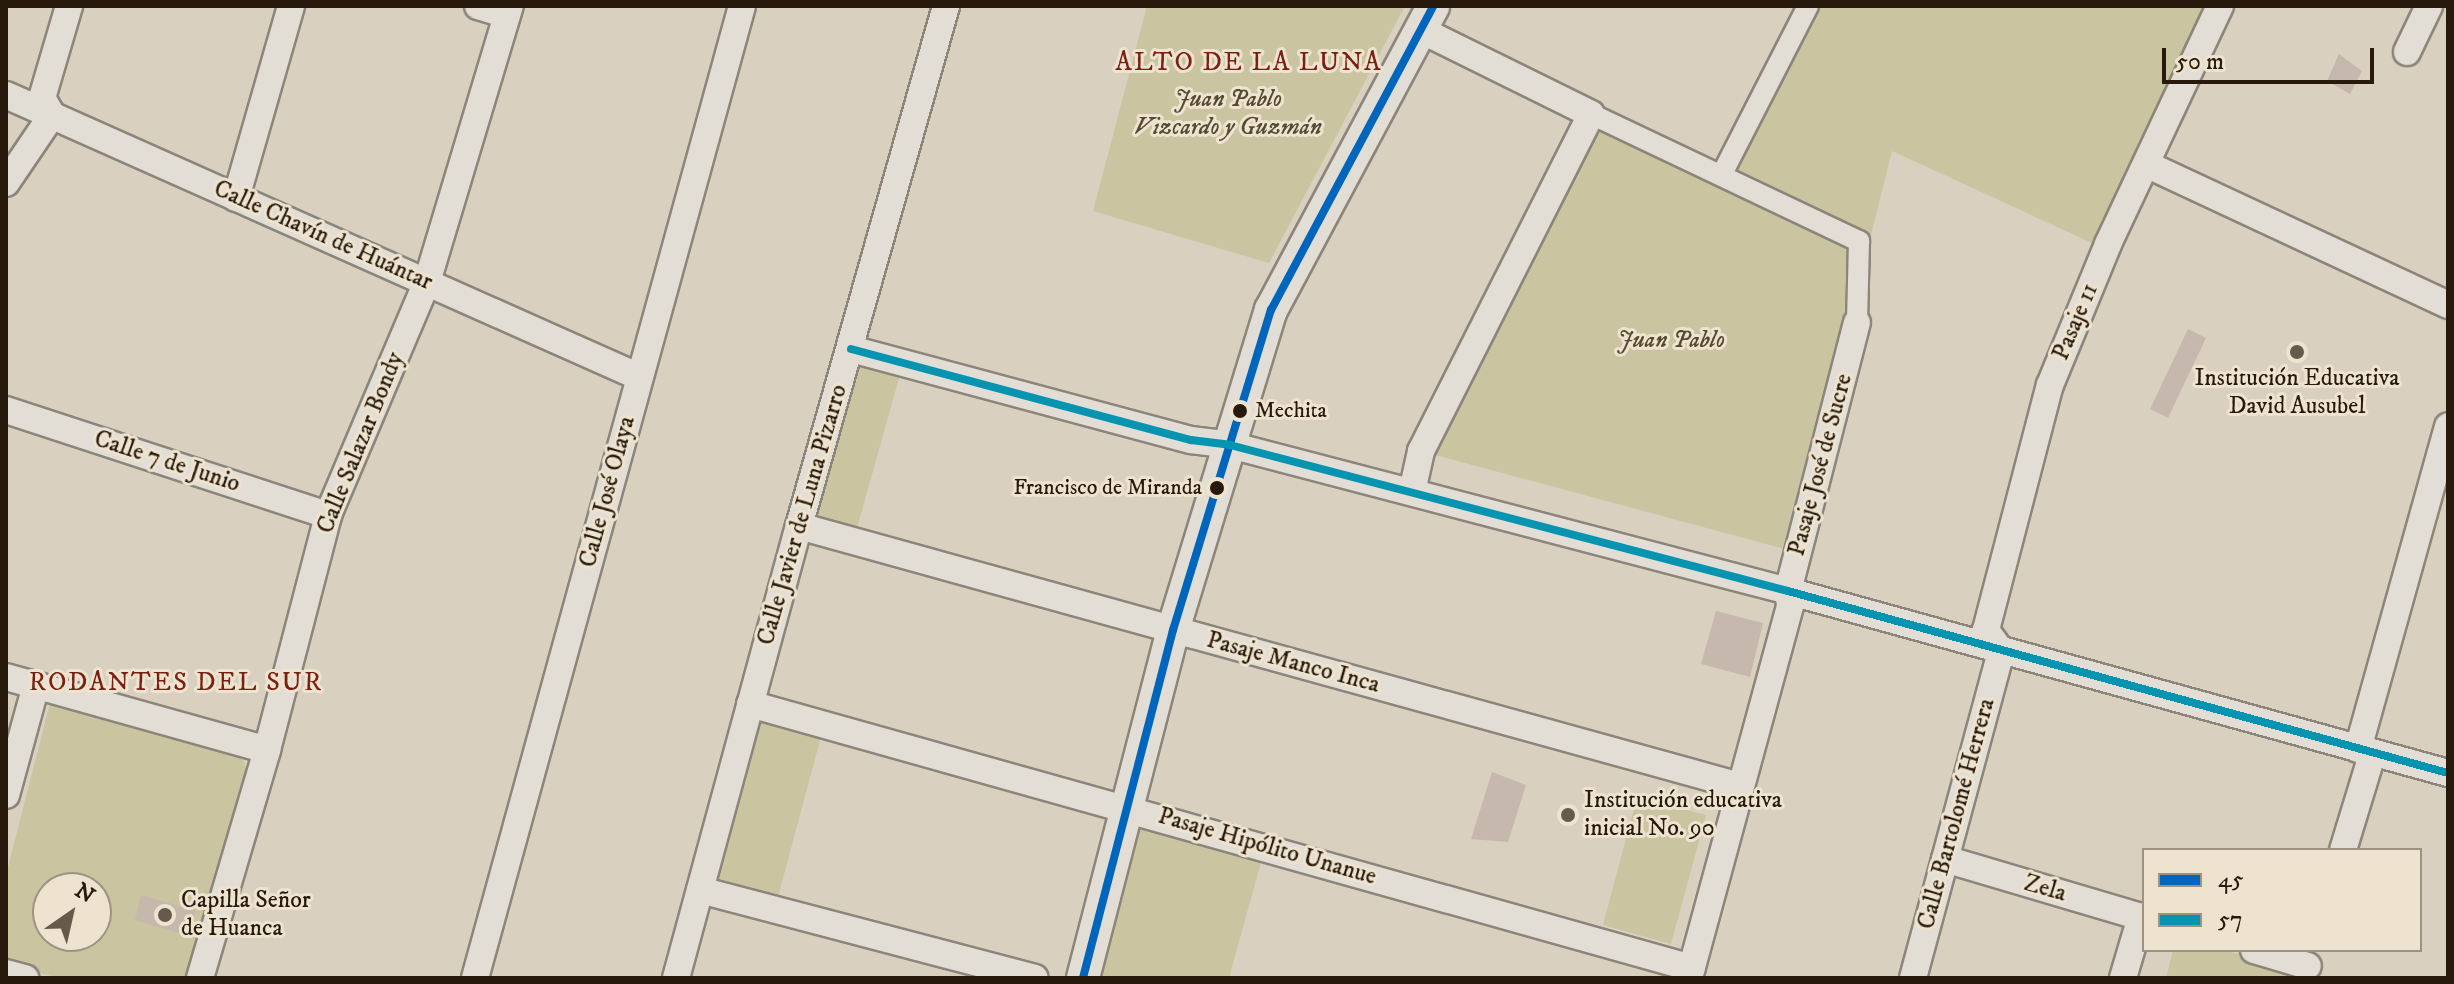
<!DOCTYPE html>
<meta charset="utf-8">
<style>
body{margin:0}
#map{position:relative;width:2454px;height:984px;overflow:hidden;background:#dad0c0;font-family:"IM FELL DW Pica",serif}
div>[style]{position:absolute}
.green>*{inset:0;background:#cac4a1}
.building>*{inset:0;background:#c7b8ad}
.roads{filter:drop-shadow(2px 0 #8c857a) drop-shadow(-2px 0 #8c857a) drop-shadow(0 2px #8c857a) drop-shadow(0 -2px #8c857a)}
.pedestrian>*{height:20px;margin:-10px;padding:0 10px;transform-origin:10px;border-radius:10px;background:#e2ded5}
.minor>*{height:26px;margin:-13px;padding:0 13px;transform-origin:13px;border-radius:13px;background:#e2ded5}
.tertiary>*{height:32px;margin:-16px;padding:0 16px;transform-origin:16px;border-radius:16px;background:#e2ded5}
.bus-1>*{height:8px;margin:-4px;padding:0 4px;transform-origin:4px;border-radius:4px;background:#0065bd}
.bus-2>*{height:8px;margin:-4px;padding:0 4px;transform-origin:4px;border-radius:4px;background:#0694b1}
.dots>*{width:22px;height:22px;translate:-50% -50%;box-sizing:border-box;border:4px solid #eee3cf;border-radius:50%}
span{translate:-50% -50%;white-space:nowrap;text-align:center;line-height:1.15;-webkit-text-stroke:6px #eee3cf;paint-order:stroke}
.bus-label{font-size:22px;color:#271a0c}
.left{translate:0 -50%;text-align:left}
.right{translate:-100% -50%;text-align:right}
.park-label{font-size:24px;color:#544a31;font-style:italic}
.street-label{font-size:24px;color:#271a0c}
.poi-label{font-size:24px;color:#271a0c}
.neighbourhood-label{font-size:26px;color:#7a1f14;letter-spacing:2px}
.frame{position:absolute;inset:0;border:8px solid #271a0c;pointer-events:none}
.legend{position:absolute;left:2142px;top:848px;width:280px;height:104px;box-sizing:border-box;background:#eee3cf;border:2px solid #9e9381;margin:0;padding:10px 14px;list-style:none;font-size:24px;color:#271a0c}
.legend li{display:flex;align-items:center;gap:16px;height:40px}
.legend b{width:40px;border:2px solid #9e9381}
.north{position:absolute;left:32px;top:872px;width:80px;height:80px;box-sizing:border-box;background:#eee3cf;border:2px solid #9e9381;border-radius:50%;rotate:34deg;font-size:22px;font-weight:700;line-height:32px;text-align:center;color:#271a0c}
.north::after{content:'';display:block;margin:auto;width:28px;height:36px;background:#665a4b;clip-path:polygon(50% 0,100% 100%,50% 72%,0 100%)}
.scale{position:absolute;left:2162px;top:48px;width:212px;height:36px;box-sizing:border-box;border:4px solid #271a0c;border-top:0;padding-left:10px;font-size:24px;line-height:28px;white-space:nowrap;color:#271a0c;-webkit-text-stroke:6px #eee3cf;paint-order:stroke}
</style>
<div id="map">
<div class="green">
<div style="clip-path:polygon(1147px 6px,1405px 6px,1269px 263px,1093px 211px)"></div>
<div style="clip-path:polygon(1814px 6px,2203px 6px,2205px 9px,2092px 243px,1892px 151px,1792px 551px,1428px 453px,1598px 116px,1726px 178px)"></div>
<div style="clip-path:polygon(857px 359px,901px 371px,856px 532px,811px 519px)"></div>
<div style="clip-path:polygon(evenodd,50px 703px,242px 756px,246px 768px,185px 978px,59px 978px,6px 964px,6px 875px,50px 703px,48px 888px,96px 888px,96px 936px,48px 936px,48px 888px)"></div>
<div style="clip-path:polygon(760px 716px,822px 733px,778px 897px,716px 880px)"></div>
<div style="clip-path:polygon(1637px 797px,1706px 815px,1671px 944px,1603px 925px)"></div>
<div style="clip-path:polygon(1139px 820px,1263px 855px,1229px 978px,1095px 978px)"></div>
<div style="clip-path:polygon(2173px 950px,2225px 950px,2294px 970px,2292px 978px,2166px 978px)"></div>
</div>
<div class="building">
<div style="clip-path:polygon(2339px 54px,2362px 71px,2350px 94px,2327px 81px)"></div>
<div style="clip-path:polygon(2188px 329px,2206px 338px,2168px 418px,2150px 409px)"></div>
<div style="clip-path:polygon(1716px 611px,1763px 623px,1750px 677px,1701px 664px)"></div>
<div style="clip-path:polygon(1492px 772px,1526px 785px,1508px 842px,1471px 839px)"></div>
<div style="clip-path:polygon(141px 895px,196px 911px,189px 936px,135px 920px)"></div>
</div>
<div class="roads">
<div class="pedestrian">
<div style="left:1591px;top:114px;width:297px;rotate:25.4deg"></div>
<div style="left:1859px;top:241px;width:82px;rotate:91.4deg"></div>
<div style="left:1722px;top:174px;width:189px;rotate:-62.9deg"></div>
</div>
<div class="minor">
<div style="left:478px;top:6px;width:30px;rotate:17deg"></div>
<div style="left:2407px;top:52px;width:51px;rotate:-64.4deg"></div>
<div style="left:6px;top:95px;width:693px;rotate:24.01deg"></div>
<div style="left:2148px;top:165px;width:331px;rotate:25deg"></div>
<div style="left:6px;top:183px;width:82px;rotate:-55.9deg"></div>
<div style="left:52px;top:115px;width:20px;rotate:-120deg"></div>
<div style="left:42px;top:98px;width:96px;rotate:-73.6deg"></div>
<div style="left:236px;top:198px;width:200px;rotate:-74deg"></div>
<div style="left:851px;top:349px;width:352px;rotate:15deg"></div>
<div style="left:1191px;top:440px;width:39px;rotate:7deg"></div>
<div style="left:1230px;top:445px;width:577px;rotate:14.66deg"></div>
<div style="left:1788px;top:591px;width:685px;rotate:15.42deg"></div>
<div style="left:6px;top:410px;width:339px;rotate:18.1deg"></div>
<div style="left:1412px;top:492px;width:42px;rotate:-77.6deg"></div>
<div style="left:1421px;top:451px;width:377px;rotate:-63.2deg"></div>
<div style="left:1591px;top:114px;width:190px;rotate:-153.7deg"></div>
<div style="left:799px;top:526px;width:976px;rotate:15.45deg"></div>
<div style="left:6px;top:677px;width:271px;rotate:15.6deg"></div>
<div style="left:750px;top:704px;width:978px;rotate:15.66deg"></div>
<div style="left:2358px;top:749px;width:335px;rotate:-74.4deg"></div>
<div style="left:6px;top:795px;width:114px;rotate:-74.7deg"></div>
<div style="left:2343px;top:850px;width:102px;rotate:-73deg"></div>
<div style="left:1945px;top:859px;width:208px;rotate:16.5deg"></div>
<div style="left:700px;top:890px;width:346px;rotate:14.7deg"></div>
<div style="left:2254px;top:950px;width:56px;rotate:16.5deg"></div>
<div style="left:6px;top:973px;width:20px;rotate:15deg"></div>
<div style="left:200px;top:978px;width:238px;rotate:-73.6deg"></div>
<div style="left:267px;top:750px;width:243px;rotate:-75.4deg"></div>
<div style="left:328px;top:515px;width:253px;rotate:-67deg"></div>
<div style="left:427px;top:282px;width:288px;rotate:-73.3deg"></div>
<div style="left:475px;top:978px;width:1008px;rotate:-74.64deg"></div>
<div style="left:676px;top:978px;width:468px;rotate:-74.8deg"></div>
<div style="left:799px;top:526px;width:540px;rotate:-74.21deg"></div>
<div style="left:1689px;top:978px;width:386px;rotate:-74.8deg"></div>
<div style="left:1790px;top:605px;width:14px;rotate:-98deg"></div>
<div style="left:1788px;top:591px;width:277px;rotate:-75.6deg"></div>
<div style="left:1913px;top:978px;width:339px;rotate:-74.9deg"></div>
<div style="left:2001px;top:651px;width:26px;rotate:-126deg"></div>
<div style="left:1986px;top:630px;width:253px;rotate:-75.4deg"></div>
<div style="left:2050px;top:385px;width:152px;rotate:-67.6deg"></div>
<div style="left:2108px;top:244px;width:263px;rotate:-64.8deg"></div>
<div style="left:2123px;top:978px;width:64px;rotate:-73.6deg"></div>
</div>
<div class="tertiary">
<div style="left:1083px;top:978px;width:359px;rotate:-75.5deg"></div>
<div style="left:1173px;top:630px;width:335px;rotate:-73deg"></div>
<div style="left:1271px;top:310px;width:344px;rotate:-61.9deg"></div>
</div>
</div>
<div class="bus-1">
<div style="left:1083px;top:978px;width:359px;rotate:-75.5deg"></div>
<div style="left:1173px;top:630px;width:335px;rotate:-73deg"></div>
<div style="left:1271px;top:310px;width:344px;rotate:-61.9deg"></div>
</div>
<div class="bus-2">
<div style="left:851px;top:349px;width:352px;rotate:15deg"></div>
<div style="left:1191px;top:440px;width:39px;rotate:7deg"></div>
<div style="left:1230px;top:445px;width:577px;rotate:14.66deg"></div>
<div style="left:1788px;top:591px;width:685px;rotate:15.42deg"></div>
</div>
<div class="dots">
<div style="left:2297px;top:352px;background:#665a4b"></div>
<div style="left:1240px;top:411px;background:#271a0c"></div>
<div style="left:1217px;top:488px;background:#271a0c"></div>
<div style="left:1568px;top:815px;background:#665a4b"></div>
<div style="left:165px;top:915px;background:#665a4b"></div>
</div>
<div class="bus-label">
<span class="left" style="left:1255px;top:411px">Mechita</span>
<span class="right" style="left:1202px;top:488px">Francisco de Miranda</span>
</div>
<div class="park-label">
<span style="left:1228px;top:114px">Juan Pablo<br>Vizcardo y Guzmán</span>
<span style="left:1671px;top:341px">Juan Pablo</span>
</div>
<div class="street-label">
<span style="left:323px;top:236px;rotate:24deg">Calle Chavín de Huántar</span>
<span style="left:2076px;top:322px;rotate:-67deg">Pasaje 11</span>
<span style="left:361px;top:443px;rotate:-68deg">Calle Salazar Bondy</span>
<span style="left:167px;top:462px;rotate:18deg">Calle 7 de Junio</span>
<span style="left:1821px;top:465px;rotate:-75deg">Pasaje José de Sucre</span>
<span style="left:608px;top:492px;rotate:-75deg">Calle José Olaya</span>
<span style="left:803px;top:515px;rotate:-74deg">Calle Javier de Luna Pizarro</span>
<span style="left:1293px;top:663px;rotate:15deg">Pasaje Manco Inca</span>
<span style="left:1957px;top:814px;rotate:-75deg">Calle Bartolomé Herrera</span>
<span style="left:1267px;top:847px;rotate:16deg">Pasaje Hipólito Unanue</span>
<span style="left:2045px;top:889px;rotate:16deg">Zela</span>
</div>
<div class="poi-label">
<span style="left:2297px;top:393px">Institución Educativa<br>David Ausubel</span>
<span class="left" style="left:1584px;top:815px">Institución educativa<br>inicial No. 90</span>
<span class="left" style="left:181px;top:915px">Capilla Señor<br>de Huanca</span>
</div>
<div class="neighbourhood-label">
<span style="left:1249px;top:63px">ALTO DE LA LUNA</span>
<span style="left:176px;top:683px">RODANTES DEL SUR</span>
</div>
<div class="frame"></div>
<ul class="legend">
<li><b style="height:10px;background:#0065bd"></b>45</li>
<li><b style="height:10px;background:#0694b1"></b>57</li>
</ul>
<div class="north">N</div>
<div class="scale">50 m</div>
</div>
